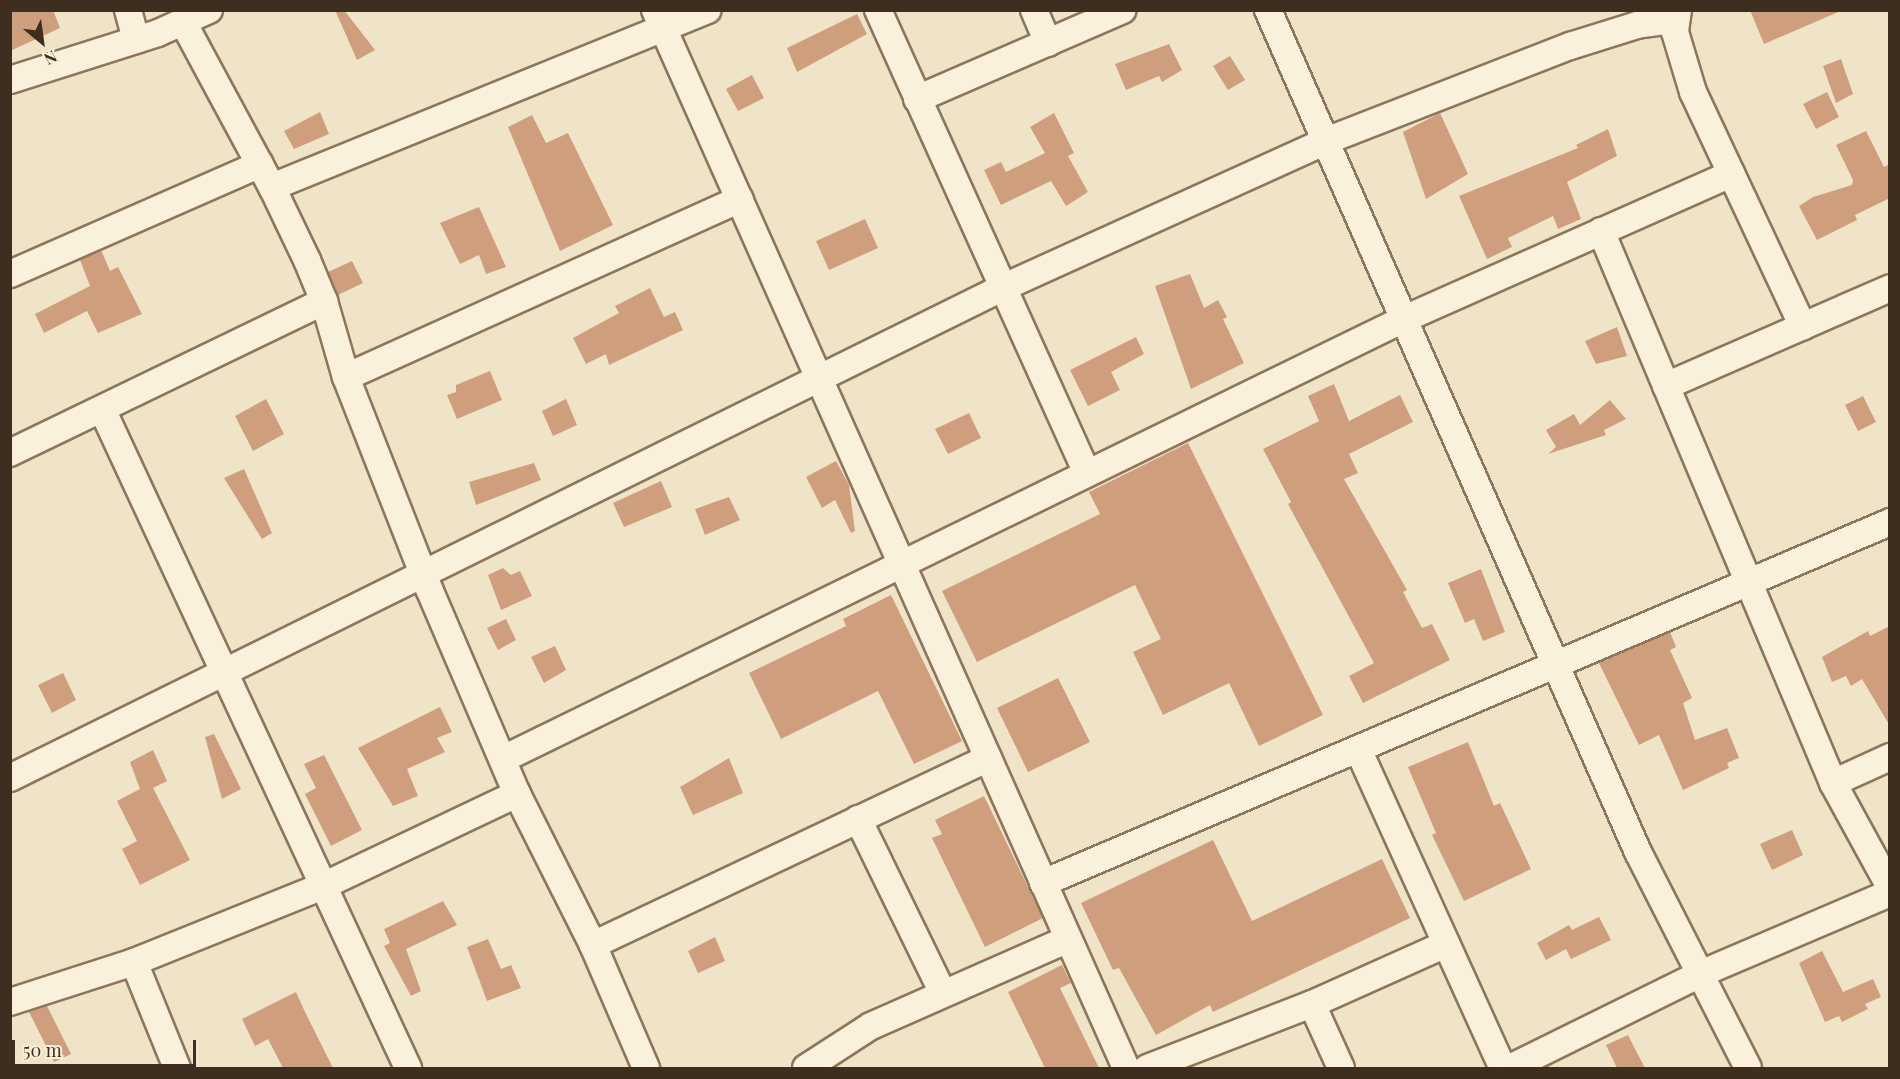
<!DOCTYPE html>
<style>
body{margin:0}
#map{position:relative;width:1900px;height:1079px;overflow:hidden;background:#f0e4c8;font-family:"Playfair Display",serif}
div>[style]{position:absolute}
.building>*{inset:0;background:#cf9f7d}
.roads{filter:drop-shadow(2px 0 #8d765c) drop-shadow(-2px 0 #8d765c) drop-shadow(0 2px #8d765c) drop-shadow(0 -2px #8d765c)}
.minor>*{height:26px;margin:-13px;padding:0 13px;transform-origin:13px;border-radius:13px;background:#faf1dc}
span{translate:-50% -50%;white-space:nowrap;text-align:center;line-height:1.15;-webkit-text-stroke:4.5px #f7eed8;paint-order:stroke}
.frame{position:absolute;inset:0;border:12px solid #3d2e20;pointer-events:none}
.north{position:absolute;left:12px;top:12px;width:60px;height:60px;-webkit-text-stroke:4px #f7eed8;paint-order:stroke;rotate:151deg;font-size:16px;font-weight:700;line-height:24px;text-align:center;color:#3d2e20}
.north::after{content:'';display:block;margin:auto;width:21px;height:27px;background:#3d2e20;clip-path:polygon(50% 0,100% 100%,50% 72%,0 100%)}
.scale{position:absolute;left:12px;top:1040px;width:184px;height:27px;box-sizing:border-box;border:3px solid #3d2e20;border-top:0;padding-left:8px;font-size:18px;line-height:21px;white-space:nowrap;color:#3d2e20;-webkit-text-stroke:4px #f7eed8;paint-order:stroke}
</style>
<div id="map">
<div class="building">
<div style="clip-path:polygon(10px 10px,53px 10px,60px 28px,10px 51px)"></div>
<div style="clip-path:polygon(335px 10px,344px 10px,375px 50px,357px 60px)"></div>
<div style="clip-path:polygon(1750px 10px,1843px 10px,1764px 44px)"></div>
<div style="clip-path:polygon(857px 14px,867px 34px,797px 72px,787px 48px)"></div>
<div style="clip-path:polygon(1169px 44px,1182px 70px,1162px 82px,1159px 76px,1126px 90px,1115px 64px)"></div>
<div style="clip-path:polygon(1230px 56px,1245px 80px,1228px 90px,1213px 66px)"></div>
<div style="clip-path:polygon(1841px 59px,1853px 94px,1836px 103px,1823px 66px)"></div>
<div style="clip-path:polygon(752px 75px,764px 98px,738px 111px,726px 89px)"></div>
<div style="clip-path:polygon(1827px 92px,1839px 117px,1816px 129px,1803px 104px)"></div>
<div style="clip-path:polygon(320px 112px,329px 134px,294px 149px,284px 131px)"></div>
<div style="clip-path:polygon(1054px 113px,1074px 153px,1068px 156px,1088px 192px,1066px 206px,1051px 181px,1001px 205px,984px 170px,1001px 162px,1006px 172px,1045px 153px,1030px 127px)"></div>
<div style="clip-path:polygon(1440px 113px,1468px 174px,1426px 199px,1403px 132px)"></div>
<div style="clip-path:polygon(532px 115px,546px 143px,568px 133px,613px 225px,560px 251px,508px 127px)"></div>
<div style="clip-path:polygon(1608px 129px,1617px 156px,1567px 182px,1581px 219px,1558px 229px,1553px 216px,1508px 238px,1512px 247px,1487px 259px,1459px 196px,1578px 148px,1576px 145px)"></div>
<div style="clip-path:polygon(1866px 131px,1884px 167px,1890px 164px,1890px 198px,1855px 215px,1857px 220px,1817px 240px,1799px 206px,1813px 197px,1852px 185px,1853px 180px,1836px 145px)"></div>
<div style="clip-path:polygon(479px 207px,506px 267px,486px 274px,479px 255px,460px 264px,440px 223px)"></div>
<div style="clip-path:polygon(865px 219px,878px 248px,829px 270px,816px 241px)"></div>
<div style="clip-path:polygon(101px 250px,110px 271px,118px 267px,142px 314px,98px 333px,87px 311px,44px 333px,35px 314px,90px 286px,80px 260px)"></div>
<div style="clip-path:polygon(352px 261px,363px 283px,338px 295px,328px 272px)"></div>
<div style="clip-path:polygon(1190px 274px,1204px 308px,1218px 300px,1227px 317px,1223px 319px,1244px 363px,1191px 389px,1155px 286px)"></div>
<div style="clip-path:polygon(650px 288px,664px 317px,675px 312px,683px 330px,609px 365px,606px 354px,586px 364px,573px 338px,619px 313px,615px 306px)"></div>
<div style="clip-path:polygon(1617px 327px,1627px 356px,1596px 364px,1585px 341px)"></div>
<div style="clip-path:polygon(1136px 337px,1144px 354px,1111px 372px,1120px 390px,1088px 406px,1070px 370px)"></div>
<div style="clip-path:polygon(490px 371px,502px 400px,457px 419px,447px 395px,456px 392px,456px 385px)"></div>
<div style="clip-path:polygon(1334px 384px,1349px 421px,1400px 395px,1413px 422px,1349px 454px,1358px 473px,1344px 479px,1407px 590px,1403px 592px,1422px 628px,1432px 624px,1450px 660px,1363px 703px,1349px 676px,1374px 663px,1288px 504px,1291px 502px,1263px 449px,1319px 421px,1308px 396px)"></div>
<div style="clip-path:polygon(1863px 396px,1876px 422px,1858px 431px,1845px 405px)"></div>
<div style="clip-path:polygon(266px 399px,284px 434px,253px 451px,235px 416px)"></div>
<div style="clip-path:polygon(566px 399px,577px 425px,553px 436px,542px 411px)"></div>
<div style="clip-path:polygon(1610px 400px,1626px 419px,1604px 430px,1606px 435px,1548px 454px,1556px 447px,1546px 430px,1574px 414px,1580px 425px)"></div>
<div style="clip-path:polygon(969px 413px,981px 438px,948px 454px,935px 429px)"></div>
<div style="clip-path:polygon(1188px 443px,1323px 715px,1259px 746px,1229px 683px,1163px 715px,1133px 652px,1161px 639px,1135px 585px,977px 662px,942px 591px,1100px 514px,1089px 492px)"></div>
<div style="clip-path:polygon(836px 461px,849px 485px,855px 531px,851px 533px,835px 500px,822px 508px,806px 477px)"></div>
<div style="clip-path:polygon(534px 463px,541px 480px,476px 505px,469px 482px)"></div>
<div style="clip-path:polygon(244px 469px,272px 533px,262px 539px,224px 478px)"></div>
<div style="clip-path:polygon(661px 481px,672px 507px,624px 527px,613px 503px)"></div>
<div style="clip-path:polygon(729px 497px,740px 520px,705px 535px,695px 509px)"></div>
<div style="clip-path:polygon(503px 568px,511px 575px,520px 571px,532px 596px,501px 610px,488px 575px)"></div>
<div style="clip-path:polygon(1481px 569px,1505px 632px,1483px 641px,1474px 619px,1465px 623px,1448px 583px)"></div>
<div style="clip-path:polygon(891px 595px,962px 741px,914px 764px,878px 691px,781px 739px,749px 673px,846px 626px,843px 619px)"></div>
<div style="clip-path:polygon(506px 619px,516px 640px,498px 650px,487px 628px)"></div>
<div style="clip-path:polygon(1890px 626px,1890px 726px,1862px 679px,1851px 686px,1846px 676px,1832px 682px,1822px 657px,1868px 631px,1870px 636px)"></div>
<div style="clip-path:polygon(1670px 632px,1676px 647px,1670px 650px,1692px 698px,1683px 703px,1695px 740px,1727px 728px,1739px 758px,1727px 763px,1729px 768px,1683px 790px,1659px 735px,1639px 745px,1599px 663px)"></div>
<div style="clip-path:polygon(555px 646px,566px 670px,544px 683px,531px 657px)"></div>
<div style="clip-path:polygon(63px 673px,76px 700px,52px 713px,38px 685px)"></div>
<div style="clip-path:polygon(1058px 678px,1090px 742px,1028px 772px,997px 708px)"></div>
<div style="clip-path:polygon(440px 707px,452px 732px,437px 738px,445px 752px,407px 769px,418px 796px,393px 806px,358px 748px)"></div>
<div style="clip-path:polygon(214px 734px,241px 789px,222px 799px,205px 737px)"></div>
<div style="clip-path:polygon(1468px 742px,1494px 806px,1500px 803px,1531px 869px,1464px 901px,1432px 835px,1436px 833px,1408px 767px)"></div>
<div style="clip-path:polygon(153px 750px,167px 781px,153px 788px,190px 860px,140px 885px,122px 849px,137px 841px,117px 801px,140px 789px,130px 762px)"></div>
<div style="clip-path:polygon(324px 755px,362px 830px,331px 846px,305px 794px,316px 788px,304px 764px)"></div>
<div style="clip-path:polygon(729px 758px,743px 793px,693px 815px,680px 787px)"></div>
<div style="clip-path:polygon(984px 796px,1043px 918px,985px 947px,932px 838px,942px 834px,935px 820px)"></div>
<div style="clip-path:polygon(1792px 830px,1803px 855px,1772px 870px,1760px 844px)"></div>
<div style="clip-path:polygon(1213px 840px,1252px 921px,1382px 859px,1410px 918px,1213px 1012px,1210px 1005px,1156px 1035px,1119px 968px,1113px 970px,1081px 903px)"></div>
<div style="clip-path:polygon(443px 901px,457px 925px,406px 949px,421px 991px,411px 996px,384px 946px,390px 943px,384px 929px)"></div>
<div style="clip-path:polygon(1599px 917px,1611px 940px,1571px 959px,1566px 949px,1546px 960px,1537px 943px,1569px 925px,1572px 930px)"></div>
<div style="clip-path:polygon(715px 937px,725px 961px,698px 973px,688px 951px)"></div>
<div style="clip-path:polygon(488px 939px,501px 969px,511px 965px,521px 988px,487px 1001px,467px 947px)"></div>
<div style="clip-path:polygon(1822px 951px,1843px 992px,1873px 979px,1881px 997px,1865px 1004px,1868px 1009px,1842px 1022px,1839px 1016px,1825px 1022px,1799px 963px)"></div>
<div style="clip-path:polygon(1062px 965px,1071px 983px,1060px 988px,1099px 1068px,1045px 1068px,1008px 992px)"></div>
<div style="clip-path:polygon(296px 992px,305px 1012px,333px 1068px,283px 1068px,268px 1039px,255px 1046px,242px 1019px)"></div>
<div style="clip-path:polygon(47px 1006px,71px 1054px,54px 1062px,29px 1012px)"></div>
<div style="clip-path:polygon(1628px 1035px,1636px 1051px,1645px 1068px,1617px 1068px,1606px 1045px)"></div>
</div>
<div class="roads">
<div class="minor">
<div style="left:128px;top:10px;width:31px;rotate:75deg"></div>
<div style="left:655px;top:10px;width:1158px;rotate:66deg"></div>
<div style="left:878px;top:10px;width:508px;rotate:65.71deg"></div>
<div style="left:1034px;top:10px;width:36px;rotate:67deg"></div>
<div style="left:1268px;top:10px;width:920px;rotate:66.28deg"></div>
<div style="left:1638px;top:852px;width:242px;rotate:63deg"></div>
<div style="left:1678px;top:10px;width:22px;rotate:98deg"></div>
<div style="left:1675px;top:32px;width:63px;rotate:73.3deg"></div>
<div style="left:1693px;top:92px;width:259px;rotate:64.9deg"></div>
<div style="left:183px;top:22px;width:187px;rotate:61.7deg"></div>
<div style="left:272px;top:187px;width:81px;rotate:64.4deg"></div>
<div style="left:307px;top:260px;width:44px;rotate:67.5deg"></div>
<div style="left:324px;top:301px;width:79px;rotate:73.9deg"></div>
<div style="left:10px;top:80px;width:155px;rotate:-17.6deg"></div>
<div style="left:158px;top:33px;width:56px;rotate:-24.3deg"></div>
<div style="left:917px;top:99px;width:224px;rotate:-23.4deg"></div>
<div style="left:272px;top:187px;width:470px;rotate:-22.1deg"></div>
<div style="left:1601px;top:231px;width:599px;rotate:67.2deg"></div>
<div style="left:1833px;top:783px;width:119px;rotate:61.3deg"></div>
<div style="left:10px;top:274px;width:273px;rotate:-23.7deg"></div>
<div style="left:1666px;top:386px;width:244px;rotate:-23.6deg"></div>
<div style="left:102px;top:409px;width:727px;rotate:65.09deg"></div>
<div style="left:10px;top:453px;width:349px;rotate:-25.8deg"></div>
<div style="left:1358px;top:749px;width:350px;rotate:65.6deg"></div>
<div style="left:503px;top:759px;width:1003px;rotate:-26.03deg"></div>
<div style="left:1404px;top:319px;width:358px;rotate:-23.9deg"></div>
<div style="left:10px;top:778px;width:1106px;rotate:-26.29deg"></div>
<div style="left:1002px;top:288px;width:356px;rotate:-24.4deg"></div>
<div style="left:1326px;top:141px;width:262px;rotate:-21.3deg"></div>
<div style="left:1570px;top:46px;width:70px;rotate:-17.4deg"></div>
<div style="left:1637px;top:25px;width:37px;rotate:-8deg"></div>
<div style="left:1833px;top:783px;width:63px;rotate:-24.5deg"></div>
<div style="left:858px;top:819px;width:194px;rotate:64deg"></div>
<div style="left:1043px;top:883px;width:921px;rotate:-23.08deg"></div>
<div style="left:593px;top:945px;width:437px;rotate:-25.3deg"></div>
<div style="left:134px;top:962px;width:114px;rotate:67.9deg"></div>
<div style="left:10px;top:1002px;width:130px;rotate:-17.9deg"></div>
<div style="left:134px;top:962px;width:201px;rotate:-21.9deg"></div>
<div style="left:321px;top:887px;width:217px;rotate:-25.4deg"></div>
<div style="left:1312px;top:1004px;width:70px;rotate:65.6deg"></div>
<div style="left:646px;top:1068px;width:134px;rotate:-113.3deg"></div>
<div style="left:593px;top:945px;width:169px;rotate:-116.7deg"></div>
<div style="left:517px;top:794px;width:223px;rotate:-113.2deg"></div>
<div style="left:429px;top:589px;width:228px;rotate:-111.4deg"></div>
<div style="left:346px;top:377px;width:432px;rotate:-24.3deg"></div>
<div style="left:806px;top:1068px;width:77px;rotate:-32.9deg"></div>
<div style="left:871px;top:1026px;width:215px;rotate:-23.8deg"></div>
<div style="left:1147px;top:1068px;width:177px;rotate:-21.2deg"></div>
<div style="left:1312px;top:1004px;width:147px;rotate:-24.1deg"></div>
<div style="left:1510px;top:1068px;width:212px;rotate:-26.3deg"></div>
<div style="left:1700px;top:974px;width:207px;rotate:-23.1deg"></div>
</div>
</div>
<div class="frame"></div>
<div class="north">N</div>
<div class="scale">50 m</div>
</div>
